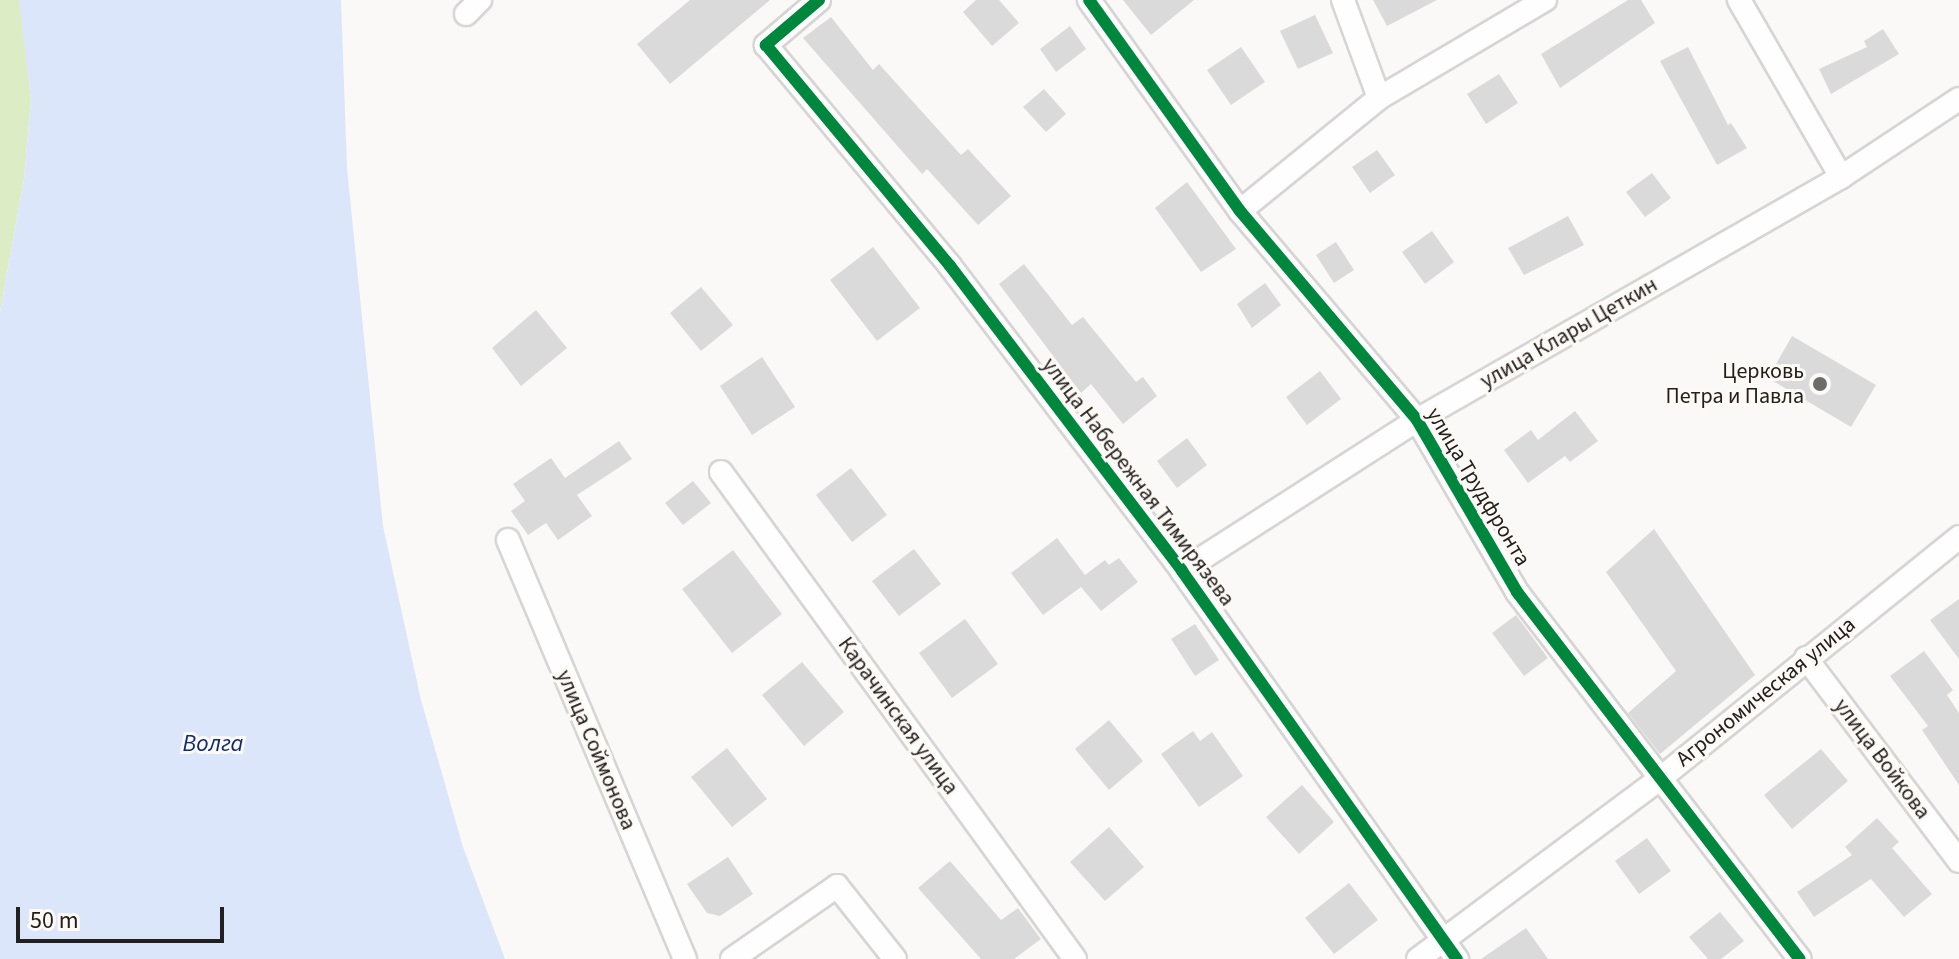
<!DOCTYPE html>
<meta charset="utf-8">
<style>
body{margin:0}
#map{position:relative;width:1959px;height:959px;overflow:hidden;background:#fbf9f7;font-family:"Source Sans 3",sans-serif}
div>[style]{position:absolute}
.green>*{inset:0;background:#dcedc6}
.water>*{inset:0;background:#dce6fa}
.building>*{inset:0;background:#dbdada}
.roads{filter:drop-shadow(2px 0 #d7d5d4) drop-shadow(-2px 0 #d7d5d4) drop-shadow(0 2px #d7d5d4) drop-shadow(0 -2px #d7d5d4)}
.street>*{height:22px;margin:-11px;padding:0 11px;transform-origin:11px;border-radius:11px;background:#fefefe}
.cycleway>*{height:12px;margin:-6px;padding:0 6px;transform-origin:6px;border-radius:6px;background:#00873e}
.dots>*{width:22px;height:22px;translate:-50% -50%;box-sizing:border-box;border:4px solid #fdf9f5;border-radius:50%}
span{translate:-50% -50%;white-space:nowrap;text-align:center;line-height:1.15;-webkit-text-stroke:6px #fdf9f5;paint-order:stroke}
.street-label{font-size:22px;color:#22201f}
.poi-label{font-size:22px;color:#22201f}
.right{translate:-100% -50%;text-align:right}
.water-label{font-size:24px;color:#0a2977;font-style:italic}
.scale{position:absolute;left:16px;top:907px;width:208px;height:36px;box-sizing:border-box;border:4px solid #22201f;border-top:0;padding-left:10px;font-size:24px;line-height:28px;white-space:nowrap;color:#22201f;-webkit-text-stroke:6px #fdf9f5;paint-order:stroke}
</style>
<div id="map">
<div class="green">
<div style="clip-path:polygon(0 0,19px 0,21px 6px,31px 100px,24px 179px,0 312px)"></div>
</div>
<div class="water">
<div style="clip-path:polygon(19px 0,341px 0,347px 168px,383px 526px,421px 700px,463px 847px,505px 959px,0 959px,0 312px,24px 179px,31px 100px)"></div>
</div>
<div class="building">
<div style="clip-path:polygon(690px 0,770px 0,670px 84px,637px 44px)"></div>
<div style="clip-path:polygon(976px 0,999px 0,1019px 23px,992px 46px,963px 12px)"></div>
<div style="clip-path:polygon(1123px 0,1194px 0,1151px 35px)"></div>
<div style="clip-path:polygon(1373px 0,1437px 0,1387px 26px)"></div>
<div style="clip-path:polygon(1628px 0,1641px 0,1655px 23px,1560px 88px,1541px 54px)"></div>
<div style="clip-path:polygon(1315px 15px,1333px 53px,1298px 69px,1280px 31px)"></div>
<div style="clip-path:polygon(831px 17px,873px 70px,879px 64px,961px 155px,968px 149px,1011px 196px,978px 225px,927px 169px,922px 174px,803px 38px)"></div>
<div style="clip-path:polygon(1070px 26px,1086px 49px,1056px 72px,1040px 49px)"></div>
<div style="clip-path:polygon(1883px 29px,1899px 54px,1831px 94px,1819px 69px,1867px 47px,1864px 41px)"></div>
<div style="clip-path:polygon(1241px 47px,1265px 82px,1231px 105px,1207px 70px)"></div>
<div style="clip-path:polygon(1688px 47px,1728px 125px,1731px 123px,1747px 148px,1717px 165px,1660px 61px)"></div>
<div style="clip-path:polygon(1499px 74px,1518px 103px,1486px 124px,1467px 94px)"></div>
<div style="clip-path:polygon(1044px 89px,1066px 114px,1046px 132px,1023px 107px)"></div>
<div style="clip-path:polygon(1377px 150px,1395px 175px,1370px 193px,1352px 167px)"></div>
<div style="clip-path:polygon(1652px 173px,1671px 198px,1645px 217px,1626px 192px)"></div>
<div style="clip-path:polygon(1187px 182px,1236px 249px,1201px 272px,1155px 208px)"></div>
<div style="clip-path:polygon(1568px 216px,1584px 245px,1524px 275px,1508px 248px)"></div>
<div style="clip-path:polygon(1432px 231px,1454px 262px,1425px 284px,1402px 252px)"></div>
<div style="clip-path:polygon(1336px 242px,1354px 270px,1334px 283px,1316px 255px)"></div>
<div style="clip-path:polygon(873px 247px,920px 308px,877px 341px,830px 280px)"></div>
<div style="clip-path:polygon(1024px 264px,1072px 325px,1083px 317px,1136px 382px,1143px 377px,1157px 396px,1123px 424px,1091px 384px,1081px 393px,999px 284px)"></div>
<div style="clip-path:polygon(1265px 283px,1281px 305px,1252px 328px,1237px 304px)"></div>
<div style="clip-path:polygon(701px 287px,733px 325px,701px 351px,670px 313px)"></div>
<div style="clip-path:polygon(536px 310px,567px 348px,521px 386px,492px 348px)"></div>
<div style="clip-path:polygon(1792px 336px,1876px 385px,1851px 427px,1768px 378px)"></div>
<div style="clip-path:polygon(762px 357px,795px 407px,752px 435px,720px 386px)"></div>
<div style="clip-path:polygon(1320px 371px,1341px 399px,1307px 425px,1286px 397px)"></div>
<div style="clip-path:polygon(1575px 411px,1598px 441px,1570px 462px,1565px 456px,1528px 483px,1504px 450px,1531px 430px,1538px 440px)"></div>
<div style="clip-path:polygon(1187px 438px,1207px 465px,1177px 488px,1157px 461px)"></div>
<div style="clip-path:polygon(619px 441px,632px 459px,577px 495px,592px 516px,558px 540px,546px 523px,528px 535px,511px 511px,525px 501px,513px 484px,551px 458px,565px 478px)"></div>
<div style="clip-path:polygon(851px 468px,887px 515px,852px 542px,816px 495px)"></div>
<div style="clip-path:polygon(693px 481px,711px 503px,683px 525px,665px 503px)"></div>
<div style="clip-path:polygon(1654px 529px,1755px 675px,1660px 754px,1628px 713px,1676px 671px,1606px 572px)"></div>
<div style="clip-path:polygon(1057px 538px,1085px 575px,1105px 560px,1109px 565px,1119px 558px,1138px 582px,1101px 611px,1081px 587px,1043px 615px,1011px 573px)"></div>
<div style="clip-path:polygon(914px 549px,941px 584px,899px 616px,872px 581px)"></div>
<div style="clip-path:polygon(733px 550px,782px 614px,732px 653px,682px 589px)"></div>
<div style="clip-path:polygon(1959px 599px,1959px 659px,1930px 620px)"></div>
<div style="clip-path:polygon(1516px 615px,1548px 658px,1524px 676px,1492px 633px)"></div>
<div style="clip-path:polygon(965px 619px,998px 664px,952px 698px,919px 653px)"></div>
<div style="clip-path:polygon(1195px 624px,1219px 660px,1195px 676px,1171px 639px)"></div>
<div style="clip-path:polygon(1924px 651px,1953px 690px,1947px 695px,1959px 713px,1959px 785px,1922px 730px,1928px 726px,1890px 676px)"></div>
<div style="clip-path:polygon(802px 662px,844px 712px,804px 746px,762px 695px)"></div>
<div style="clip-path:polygon(1109px 720px,1143px 761px,1109px 790px,1075px 749px)"></div>
<div style="clip-path:polygon(1193px 731px,1200px 741px,1212px 732px,1243px 776px,1199px 807px,1161px 754px)"></div>
<div style="clip-path:polygon(727px 748px,767px 799px,732px 827px,691px 777px)"></div>
<div style="clip-path:polygon(1821px 749px,1848px 781px,1792px 829px,1764px 795px)"></div>
<div style="clip-path:polygon(1302px 785px,1334px 822px,1299px 854px,1266px 817px)"></div>
<div style="clip-path:polygon(1877px 818px,1899px 842px,1892px 848px,1932px 894px,1904px 917px,1871px 879px,1814px 917px,1797px 892px,1852px 855px,1845px 847px)"></div>
<div style="clip-path:polygon(1109px 827px,1144px 867px,1105px 901px,1070px 862px)"></div>
<div style="clip-path:polygon(1647px 838px,1671px 871px,1639px 894px,1615px 861px)"></div>
<div style="clip-path:polygon(728px 857px,753px 894px,720px 916px,707px 913px,687px 884px)"></div>
<div style="clip-path:polygon(950px 861px,1001px 920px,1018px 908px,1041px 939px,1014px 959px,981px 959px,918px 888px)"></div>
<div style="clip-path:polygon(1349px 883px,1378px 920px,1334px 954px,1305px 918px)"></div>
<div style="clip-path:polygon(1720px 912px,1744px 941px,1721px 959px,1708px 959px,1689px 937px)"></div>
<div style="clip-path:polygon(1526px 928px,1548px 959px,1481px 959px)"></div>
</div>
<div class="roads">
<div class="street">
<div style="left:819px;top:0;width:70px;rotate:139.7deg"></div>
<div style="left:766px;top:45px;width:288px;rotate:50.2deg"></div>
<div style="left:950px;top:266px;width:383px;rotate:52.7deg"></div>
<div style="left:1182px;top:571px;width:476px;rotate:54.7deg"></div>
<div style="left:1089px;top:0;width:259px;rotate:54.4deg"></div>
<div style="left:1240px;top:211px;width:274px;rotate:49.7deg"></div>
<div style="left:1417px;top:420px;width:199px;rotate:59.8deg"></div>
<div style="left:1517px;top:592px;width:463px;rotate:52.4deg"></div>
<div style="left:1343px;top:0;width:104px;rotate:69.8deg"></div>
<div style="left:1739px;top:0;width:204px;rotate:60deg"></div>
<div style="left:466px;top:14px;width:20px;rotate:-45deg"></div>
<div style="left:1240px;top:211px;width:179px;rotate:-39.1deg"></div>
<div style="left:1379px;top:98px;width:193px;rotate:-30.6deg"></div>
<div style="left:721px;top:472px;width:602px;rotate:53.99deg"></div>
<div style="left:508px;top:540px;width:455px;rotate:67.1deg"></div>
<div style="left:1182px;top:571px;width:279px;rotate:-32.7deg"></div>
<div style="left:1417px;top:420px;width:489px;rotate:-29.8deg"></div>
<div style="left:1841px;top:177px;width:141px;rotate:-33.5deg"></div>
<div style="left:1806px;top:658px;width:254px;rotate:53deg"></div>
<div style="left:732px;top:959px;width:128px;rotate:-34.8deg"></div>
<div style="left:837px;top:886px;width:93px;rotate:51.5deg"></div>
<div style="left:1418px;top:959px;width:304px;rotate:-36.7deg"></div>
<div style="left:1662px;top:777px;width:382px;rotate:-38.9deg"></div>
</div>
</div>
<div class="cycleway">
<div style="left:819px;top:0;width:70px;rotate:139.7deg"></div>
<div style="left:766px;top:45px;width:288px;rotate:50.2deg"></div>
<div style="left:950px;top:266px;width:383px;rotate:52.7deg"></div>
<div style="left:1182px;top:571px;width:476px;rotate:54.7deg"></div>
<div style="left:1089px;top:0;width:259px;rotate:54.4deg"></div>
<div style="left:1240px;top:211px;width:274px;rotate:49.7deg"></div>
<div style="left:1417px;top:420px;width:199px;rotate:59.8deg"></div>
<div style="left:1517px;top:592px;width:463px;rotate:52.4deg"></div>
</div>
<div class="dots">
<div style="left:1820px;top:384px;background:#6e6c6b"></div>
</div>
<div class="street-label">
<span style="left:1569px;top:333px;rotate:-30deg">улица Клары Цеткин</span>
<span style="left:1138px;top:482px;rotate:53deg">улица Набережная Тимирязева</span>
<span style="left:1478px;top:487px;rotate:59deg">улица Трудфронта</span>
<span style="left:1766px;top:692px;rotate:-39deg">Агрономическая улица</span>
<span style="left:898px;top:716px;rotate:54deg">Карачинская улица</span>
<span style="left:596px;top:750px;rotate:67deg">улица Соймонова</span>
<span style="left:1882px;top:759px;rotate:53deg">улица Войкова</span>
</div>
<div class="poi-label">
<span class="right" style="left:1804px;top:384px">Церковь<br>Петра и Павла</span>
</div>
<div class="water-label">
<span style="left:213px;top:744px">Волга</span>
</div>
<div class="scale">50 m</div>
</div>
